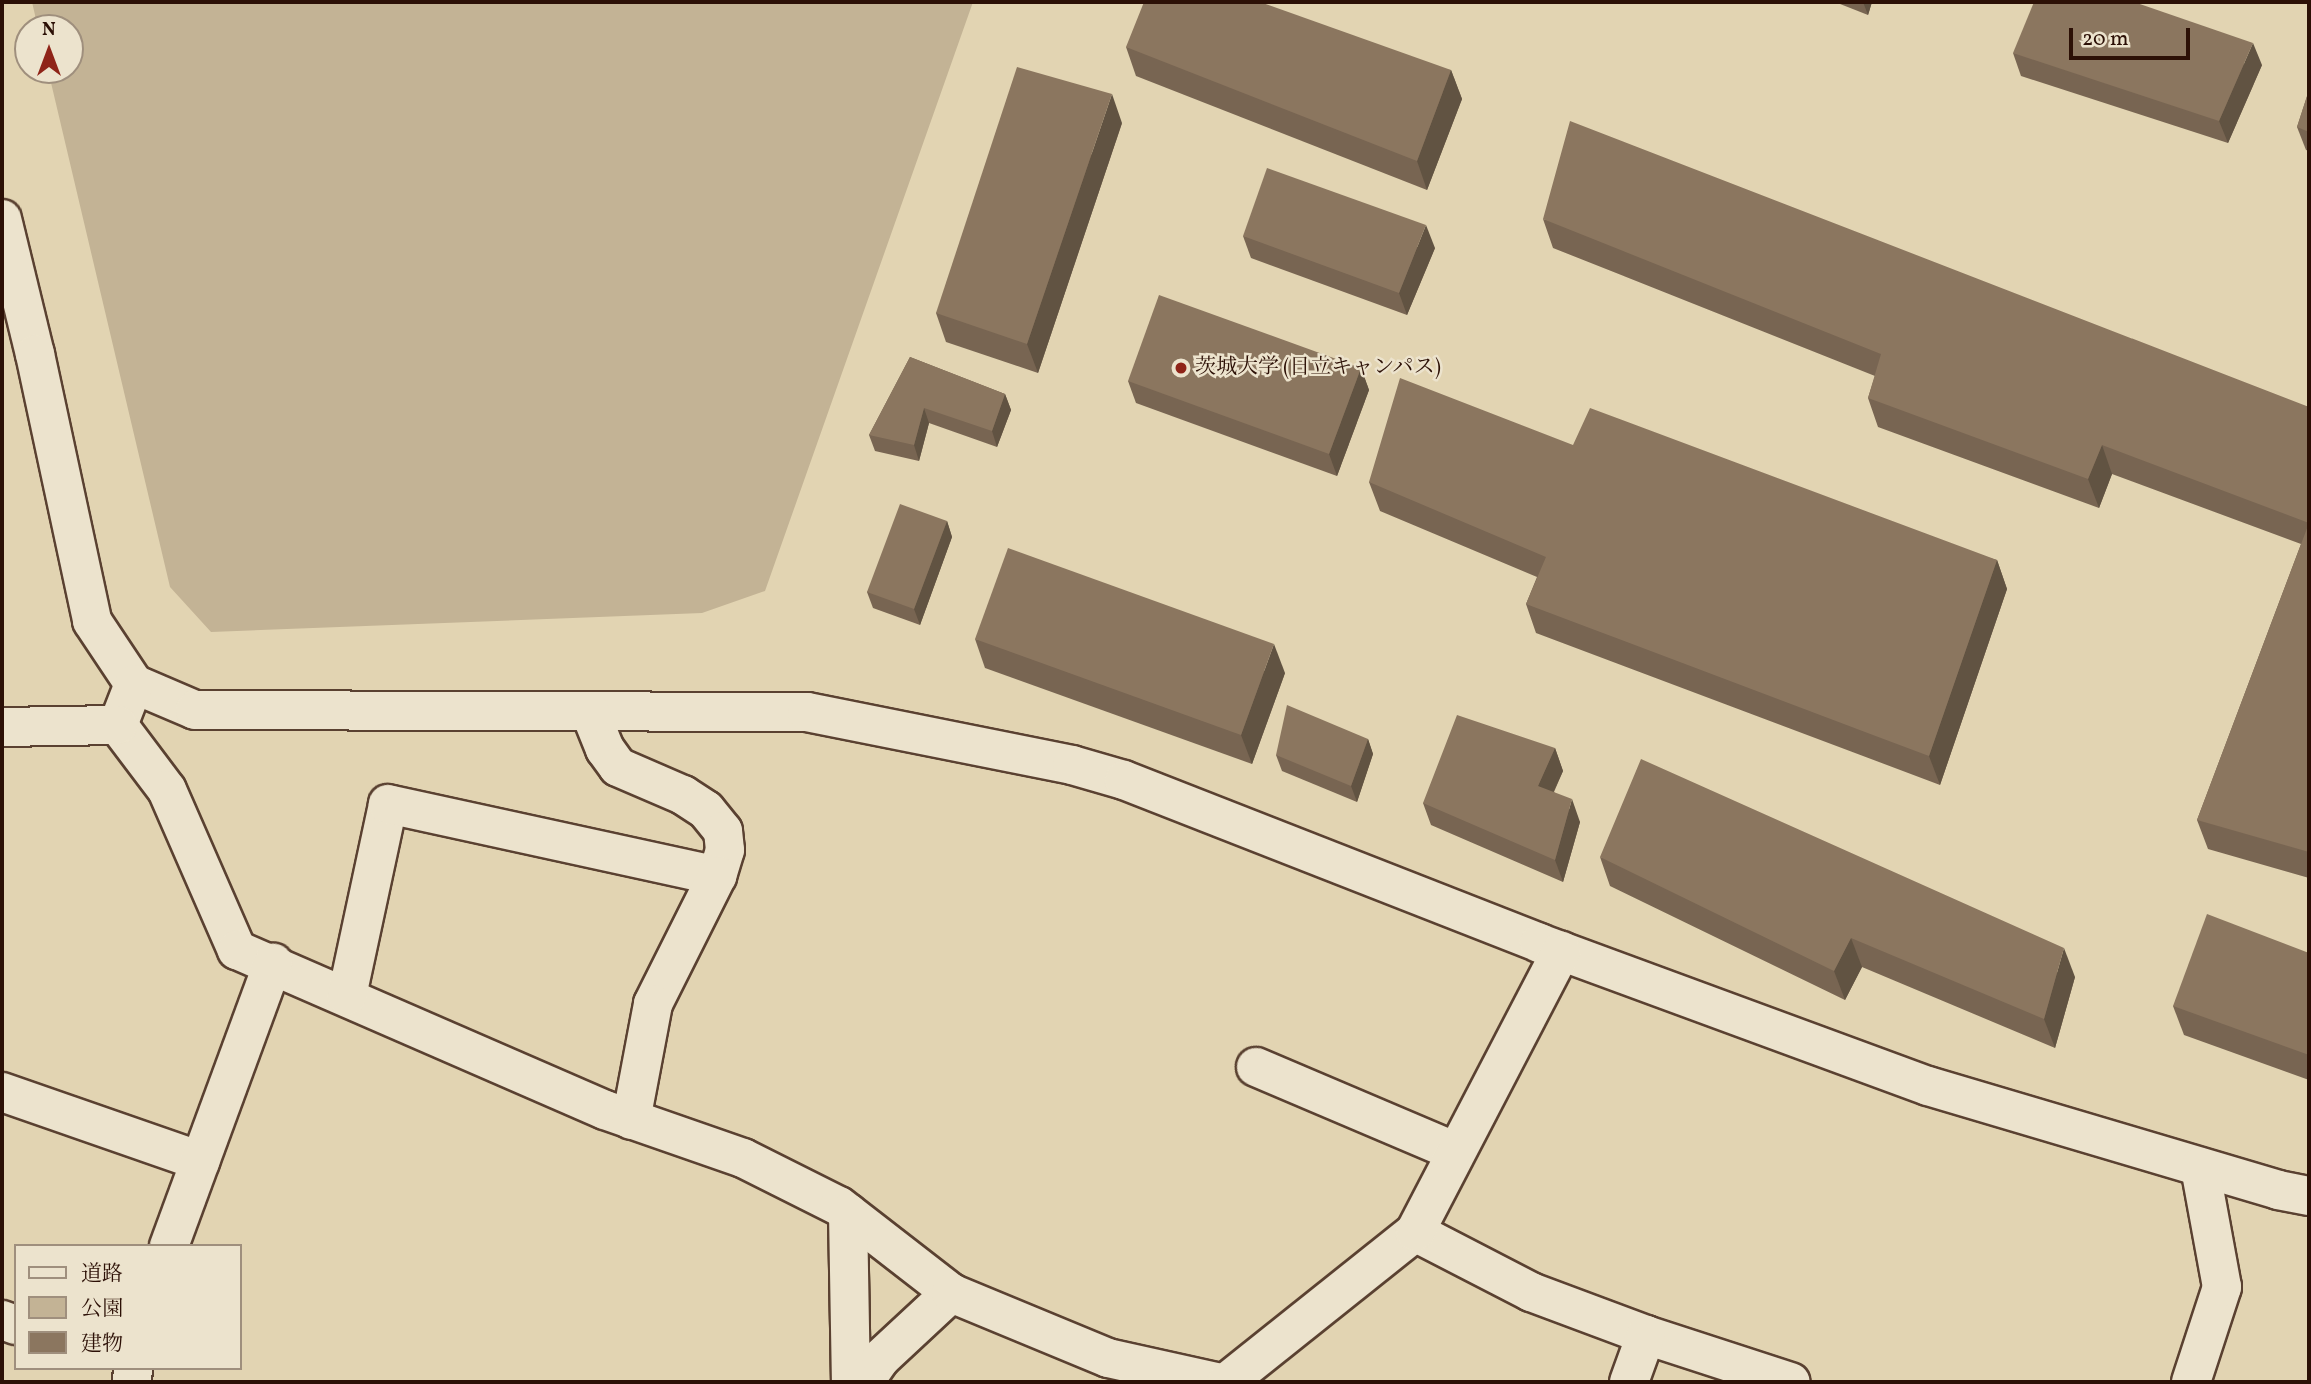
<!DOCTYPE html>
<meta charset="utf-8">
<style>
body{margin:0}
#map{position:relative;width:2311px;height:1384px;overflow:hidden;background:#e2d4b2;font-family:Vollkorn,"Noto Serif JP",serif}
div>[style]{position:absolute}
.green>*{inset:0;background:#c3b395}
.roads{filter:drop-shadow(2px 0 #5a4131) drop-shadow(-2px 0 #5a4131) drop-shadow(0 2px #5a4131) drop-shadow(0 -2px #5a4131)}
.minor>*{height:38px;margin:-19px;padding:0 19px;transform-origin:19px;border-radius:19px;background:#ece3cd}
.wall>*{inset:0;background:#786552}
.shaded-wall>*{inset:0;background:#615342}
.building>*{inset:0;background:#8b765f}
.dots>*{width:19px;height:19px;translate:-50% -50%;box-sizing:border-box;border:4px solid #ece3cd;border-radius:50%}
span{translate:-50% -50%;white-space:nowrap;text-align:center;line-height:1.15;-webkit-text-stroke:5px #ece3cd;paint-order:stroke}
.poi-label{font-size:21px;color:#2c1006}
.left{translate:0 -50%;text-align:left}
.frame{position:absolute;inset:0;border:4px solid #2c1006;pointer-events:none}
.legend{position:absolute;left:14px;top:1244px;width:228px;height:126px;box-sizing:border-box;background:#ece3cd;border:2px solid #9f8f7d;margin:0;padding:9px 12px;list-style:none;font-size:21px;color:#2c1006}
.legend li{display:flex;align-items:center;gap:14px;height:35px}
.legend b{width:35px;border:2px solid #9f8f7d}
.north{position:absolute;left:14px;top:14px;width:70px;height:70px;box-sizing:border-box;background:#ece3cd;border:2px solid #9f8f7d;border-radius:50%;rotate:0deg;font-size:19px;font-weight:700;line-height:28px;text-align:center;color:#2c1006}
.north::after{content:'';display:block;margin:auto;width:24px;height:32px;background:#8f2418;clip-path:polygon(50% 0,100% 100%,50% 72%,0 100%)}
.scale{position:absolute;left:2069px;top:28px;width:121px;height:32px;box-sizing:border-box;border:4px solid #2c1006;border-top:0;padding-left:9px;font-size:21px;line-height:24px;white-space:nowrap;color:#2c1006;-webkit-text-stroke:5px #ece3cd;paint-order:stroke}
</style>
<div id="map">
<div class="green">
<div style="clip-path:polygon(32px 2px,973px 2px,765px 591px,702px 613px,211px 632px,170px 587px,48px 70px,70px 70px,70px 28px,38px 28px)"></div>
</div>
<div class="roads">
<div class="minor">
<div style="left:2px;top:219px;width:139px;rotate:76.3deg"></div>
<div style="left:35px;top:354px;width:273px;rotate:77.9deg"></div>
<div style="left:92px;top:621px;width:76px;rotate:56.3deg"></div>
<div style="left:134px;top:684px;width:66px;rotate:23.1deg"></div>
<div style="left:195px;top:710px;width:612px;rotate:0.19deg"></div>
<div style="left:807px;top:712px;width:270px;rotate:11.3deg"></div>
<div style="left:1072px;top:765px;width:54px;rotate:16.1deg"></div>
<div style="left:1124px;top:780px;width:446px;rotate:21.4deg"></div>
<div style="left:1539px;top:943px;width:414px;rotate:20.2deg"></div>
<div style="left:1928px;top:1086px;width:365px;rotate:16.5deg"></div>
<div style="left:2278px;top:1190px;width:32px;rotate:11deg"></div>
<div style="left:134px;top:684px;width:44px;rotate:111.3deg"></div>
<div style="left:118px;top:725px;width:81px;rotate:53deg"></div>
<div style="left:167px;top:790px;width:175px;rotate:66.4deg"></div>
<div style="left:237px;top:950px;width:401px;rotate:23.5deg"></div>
<div style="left:605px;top:1110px;width:146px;rotate:19.2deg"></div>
<div style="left:743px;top:1158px;width:107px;rotate:26.6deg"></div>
<div style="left:839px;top:1206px;width:142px;rotate:37.8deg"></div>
<div style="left:590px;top:712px;width:40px;rotate:68deg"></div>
<div style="left:605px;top:749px;width:22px;rotate:54deg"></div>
<div style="left:618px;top:767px;width:71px;rotate:23.3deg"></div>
<div style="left:683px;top:795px;width:27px;rotate:33deg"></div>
<div style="left:706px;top:810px;width:27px;rotate:51deg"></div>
<div style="left:723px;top:831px;width:19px;rotate:84deg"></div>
<div style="left:725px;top:850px;width:27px;rotate:107deg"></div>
<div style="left:2px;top:727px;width:116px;rotate:-1deg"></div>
<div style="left:347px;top:996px;width:196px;rotate:-77.9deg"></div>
<div style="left:388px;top:804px;width:337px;rotate:12.3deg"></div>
<div style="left:717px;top:876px;width:143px;rotate:116.6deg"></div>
<div style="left:653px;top:1004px;width:118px;rotate:100.7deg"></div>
<div style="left:1256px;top:1067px;width:217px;rotate:23deg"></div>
<div style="left:2px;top:1092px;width:210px;rotate:19.2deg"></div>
<div style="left:848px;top:1213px;width:169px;rotate:89deg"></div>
<div style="left:1415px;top:1232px;width:131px;rotate:27.3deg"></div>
<div style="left:1531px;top:1292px;width:123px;rotate:20.5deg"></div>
<div style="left:1646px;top:1335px;width:152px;rotate:18deg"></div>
<div style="left:169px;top:1246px;width:302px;rotate:-69.8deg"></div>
<div style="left:2px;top:1320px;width:15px;rotate:20deg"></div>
<div style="left:132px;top:1382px;width:14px;rotate:-86deg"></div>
<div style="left:864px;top:1382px;width:29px;rotate:-55deg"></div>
<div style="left:881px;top:1358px;width:96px;rotate:-42.9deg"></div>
<div style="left:951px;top:1293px;width:170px;rotate:22.5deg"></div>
<div style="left:1108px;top:1358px;width:111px;rotate:12.5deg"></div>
<div style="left:1227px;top:1382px;width:241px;rotate:-38.6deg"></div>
<div style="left:1415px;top:1232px;width:317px;rotate:-62.5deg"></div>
<div style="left:1629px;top:1382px;width:50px;rotate:-70.1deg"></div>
<div style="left:2191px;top:1382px;width:100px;rotate:-71.9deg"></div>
<div style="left:2222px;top:1287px;width:122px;rotate:-100.4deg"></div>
</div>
</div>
<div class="wall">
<div style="clip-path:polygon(1835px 2px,1872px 2px,1868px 15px)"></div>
<div style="clip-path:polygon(1126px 47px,1451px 70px,1462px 99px,1427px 190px,1136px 76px)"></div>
<div style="clip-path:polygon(2013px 53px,2262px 65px,2228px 143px,2021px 76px)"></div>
<div style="clip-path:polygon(2309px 90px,2309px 151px,2306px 150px,2297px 127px)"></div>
<div style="clip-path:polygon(1122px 123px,1038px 373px,946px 342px,936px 313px)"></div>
<div style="clip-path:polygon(1543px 219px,2309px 407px,2309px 878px,2208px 849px,2197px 820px,2301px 544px,2112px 474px,2099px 508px,1878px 427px,1868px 398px,1875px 376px,1553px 248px)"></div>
<div style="clip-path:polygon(1243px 236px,1435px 248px,1407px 315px,1251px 258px)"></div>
<div style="clip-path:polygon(910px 357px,1005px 394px,1011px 410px,997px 447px,929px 423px,919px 461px,875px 451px,869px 435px)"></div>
<div style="clip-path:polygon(1361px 368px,1369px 390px,1337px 476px,1136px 403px,1128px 381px)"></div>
<div style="clip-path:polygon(1573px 445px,1997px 560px,2007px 589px,1940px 785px,1536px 633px,1526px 604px,1537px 577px,1380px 511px,1369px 482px)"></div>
<div style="clip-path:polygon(947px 521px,952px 537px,920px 625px,873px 608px,867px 592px)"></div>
<div style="clip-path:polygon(975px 639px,1285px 673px,1252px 764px,985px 668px)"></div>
<div style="clip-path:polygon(1368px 739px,1373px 754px,1357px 802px,1282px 771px,1276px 755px)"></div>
<div style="clip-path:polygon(1555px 748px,1563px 771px,1554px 792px,1580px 822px,1563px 882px,1431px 825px,1423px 803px)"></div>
<div style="clip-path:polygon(1600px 857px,2075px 977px,2055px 1048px,1862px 967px,1845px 1000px,1610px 886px)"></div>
<div style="clip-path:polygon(2309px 953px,2309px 1080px,2184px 1035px,2173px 1006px)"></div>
</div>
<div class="shaded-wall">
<div style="clip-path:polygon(1863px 2px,1872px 2px,1868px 15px)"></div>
<div style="clip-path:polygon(2253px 43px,2262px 65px,2228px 143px,2219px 121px)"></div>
<div style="clip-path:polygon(1451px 70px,1462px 99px,1427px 190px,1417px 161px)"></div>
<div style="clip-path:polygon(1112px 94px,1122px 123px,1038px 373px,1027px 344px)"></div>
<div style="clip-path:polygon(1426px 225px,1435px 248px,1407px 315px,1399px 293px)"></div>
<div style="clip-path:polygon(1361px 368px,1369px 390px,1337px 476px,1329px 454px)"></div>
<div style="clip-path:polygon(1005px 394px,1011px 410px,997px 447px,992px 431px)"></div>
<div style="clip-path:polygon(924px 408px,929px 423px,919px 461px,914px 445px)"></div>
<div style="clip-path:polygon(2102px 445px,2112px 474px,2099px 508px,2088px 479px)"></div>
<div style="clip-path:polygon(947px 521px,952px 537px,920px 625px,914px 609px)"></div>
<div style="clip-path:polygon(1997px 560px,2007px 589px,1940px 785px,1929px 756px)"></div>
<div style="clip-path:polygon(1274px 644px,1285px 673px,1252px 764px,1241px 735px)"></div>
<div style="clip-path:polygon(1368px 739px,1373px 754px,1357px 802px,1351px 786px)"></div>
<div style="clip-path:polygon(1555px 748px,1563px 771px,1546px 808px,1538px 786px)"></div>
<div style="clip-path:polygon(1572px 799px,1580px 822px,1563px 882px,1555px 860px)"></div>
<div style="clip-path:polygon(1851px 938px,1862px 967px,1845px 1000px,1834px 971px)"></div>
<div style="clip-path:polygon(2064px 948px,2075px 977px,2055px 1048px,2044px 1019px)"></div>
</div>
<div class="building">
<div style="clip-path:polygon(1144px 2px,1260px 2px,1451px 70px,1417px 161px,1126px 47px)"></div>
<div style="clip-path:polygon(2034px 2px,2134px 2px,2253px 43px,2219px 121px,2013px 53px)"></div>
<div style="clip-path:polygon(1017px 67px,1112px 94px,1027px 344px,936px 313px)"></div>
<div style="clip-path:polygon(2309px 90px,2309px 132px,2297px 127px)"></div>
<div style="clip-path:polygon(1570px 121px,2309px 407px,2309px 852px,2197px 820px,2309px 523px,2102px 445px,2088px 479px,1868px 398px,1881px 354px,1543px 219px)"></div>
<div style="clip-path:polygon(1267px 168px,1426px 225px,1399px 293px,1243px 236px)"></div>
<div style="clip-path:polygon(1159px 295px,1361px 368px,1329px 454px,1128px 381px)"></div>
<div style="clip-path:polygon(910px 357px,1005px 394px,992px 431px,924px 408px,914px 445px,869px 435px)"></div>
<div style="clip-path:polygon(1400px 378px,1573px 445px,1590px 408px,1997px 560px,1929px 756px,1526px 604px,1546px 557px,1369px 482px)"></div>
<div style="clip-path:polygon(900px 504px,947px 521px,914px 609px,867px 592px)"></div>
<div style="clip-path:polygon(1008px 548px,1274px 644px,1241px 735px,975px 639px)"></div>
<div style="clip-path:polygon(1287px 705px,1368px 739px,1351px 786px,1276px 755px)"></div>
<div style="clip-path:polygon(1457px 715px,1555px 748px,1538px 786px,1572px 799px,1555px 860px,1423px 803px)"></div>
<div style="clip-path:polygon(1641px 759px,2064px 948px,2044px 1019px,1851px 938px,1834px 971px,1600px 857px)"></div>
<div style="clip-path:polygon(2207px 914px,2309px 953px,2309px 1055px,2173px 1006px)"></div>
</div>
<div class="dots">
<div style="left:1181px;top:368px;background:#8f2418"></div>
</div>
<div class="poi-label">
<span class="left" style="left:1195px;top:368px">茨城大学 (日立キャンパス)</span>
</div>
<div class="frame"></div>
<ul class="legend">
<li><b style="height:9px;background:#ece3cd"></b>道路</li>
<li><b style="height:19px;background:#c3b395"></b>公園</li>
<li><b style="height:19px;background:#8b765f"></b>建物</li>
</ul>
<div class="north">N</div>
<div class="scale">20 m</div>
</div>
